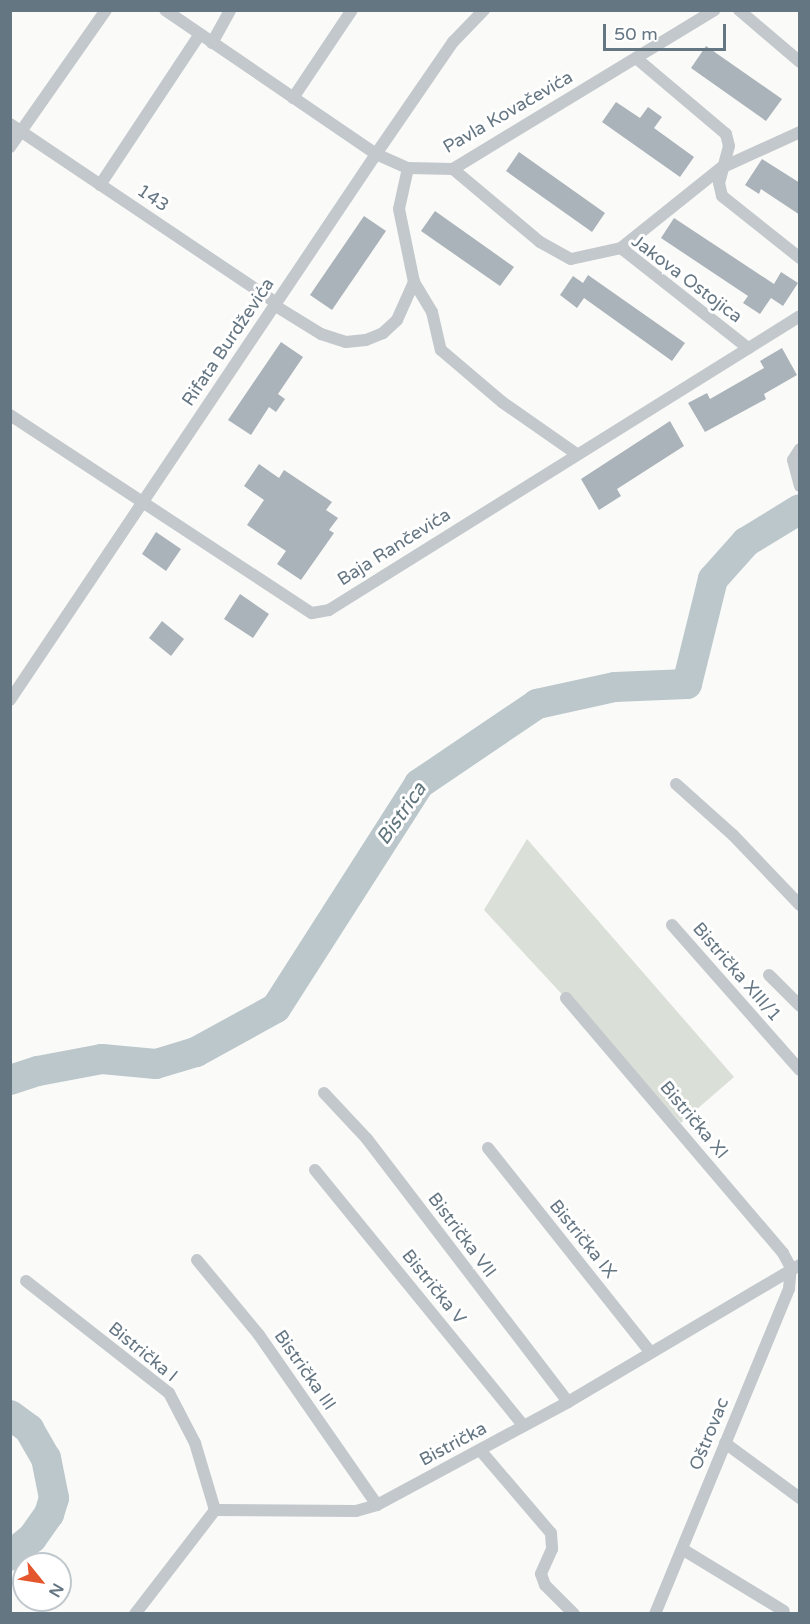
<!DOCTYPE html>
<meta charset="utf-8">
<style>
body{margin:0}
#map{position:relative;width:810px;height:1624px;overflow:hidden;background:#fafaf8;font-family:"Varela Round",sans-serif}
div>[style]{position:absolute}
.green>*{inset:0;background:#dadfd7}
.river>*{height:30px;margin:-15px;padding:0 15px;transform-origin:15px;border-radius:15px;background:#bbc7cb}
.building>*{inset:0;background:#aab3b9}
.minor>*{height:12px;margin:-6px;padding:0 6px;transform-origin:6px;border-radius:6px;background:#c3c8cc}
span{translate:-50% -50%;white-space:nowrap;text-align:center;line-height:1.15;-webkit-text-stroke:6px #fff;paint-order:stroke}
.street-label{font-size:18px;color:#657683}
.water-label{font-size:20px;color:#60757c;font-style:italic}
.frame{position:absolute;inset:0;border:12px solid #657683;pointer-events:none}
.north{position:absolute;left:12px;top:1552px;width:60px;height:60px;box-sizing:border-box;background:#fff;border:2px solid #c1c8cd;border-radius:50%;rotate:120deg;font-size:16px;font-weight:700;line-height:24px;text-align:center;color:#657683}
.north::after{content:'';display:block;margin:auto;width:21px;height:27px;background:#e4572e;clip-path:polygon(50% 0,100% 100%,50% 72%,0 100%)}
.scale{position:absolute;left:603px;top:24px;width:123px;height:27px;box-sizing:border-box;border:3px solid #657683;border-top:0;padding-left:8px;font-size:18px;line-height:21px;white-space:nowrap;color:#657683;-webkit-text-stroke:4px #fff;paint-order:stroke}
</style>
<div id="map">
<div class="green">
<div style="clip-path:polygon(527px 839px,734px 1077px,681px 1123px,484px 910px)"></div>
</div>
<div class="river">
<div style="left:10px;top:1080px;width:29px;rotate:-18deg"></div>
<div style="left:38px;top:1071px;width:65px;rotate:-10.6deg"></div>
<div style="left:102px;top:1059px;width:54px;rotate:5.3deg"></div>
<div style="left:156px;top:1064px;width:42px;rotate:-16.7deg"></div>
<div style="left:196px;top:1052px;width:91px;rotate:-28.8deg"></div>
<div style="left:276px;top:1008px;width:266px;rotate:-57.4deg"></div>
<div style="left:419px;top:784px;width:143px;rotate:-34.1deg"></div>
<div style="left:537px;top:704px;width:80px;rotate:-12.3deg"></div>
<div style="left:615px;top:687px;width:72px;rotate:-2.4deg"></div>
<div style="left:687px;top:684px;width:108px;rotate:-76.1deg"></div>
<div style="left:713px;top:579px;width:50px;rotate:-48.3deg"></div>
<div style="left:746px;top:542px;width:63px;rotate:-31.4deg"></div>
<div style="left:10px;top:1415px;width:24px;rotate:36deg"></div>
<div style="left:29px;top:1429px;width:34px;rotate:60deg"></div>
<div style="left:46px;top:1458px;width:41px;rotate:78.7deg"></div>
<div style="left:54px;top:1498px;width:17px;rotate:107deg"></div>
<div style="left:49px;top:1514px;width:29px;rotate:125deg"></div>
<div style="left:32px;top:1538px;width:28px;rotate:141deg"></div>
</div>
<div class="building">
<div style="clip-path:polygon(706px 46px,782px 99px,766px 121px,691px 68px)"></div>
<div style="clip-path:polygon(616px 102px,640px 118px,648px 107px,662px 117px,654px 128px,694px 157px,680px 177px,602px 122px)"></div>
<div style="clip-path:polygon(519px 152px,605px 213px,592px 232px,506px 171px)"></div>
<div style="clip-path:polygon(762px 159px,800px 183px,800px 215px,761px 189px,759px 194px,745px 185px)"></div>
<div style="clip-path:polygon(435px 211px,514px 267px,500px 286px,421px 231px)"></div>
<div style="clip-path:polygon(364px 216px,386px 231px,332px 310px,310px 295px)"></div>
<div style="clip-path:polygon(674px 218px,774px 284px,781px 272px,798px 283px,783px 306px,771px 298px,760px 314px,743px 303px,748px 296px,661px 238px)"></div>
<div style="clip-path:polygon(588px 275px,685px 343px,672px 361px,584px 298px,577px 308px,560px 295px,573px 276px,583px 283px)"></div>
<div style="clip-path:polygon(281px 342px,303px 357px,278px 394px,285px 399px,276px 412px,269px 407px,251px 435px,228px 420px)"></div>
<div style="clip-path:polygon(782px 348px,797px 375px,764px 394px,766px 399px,705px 432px,688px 403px,707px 393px,710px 399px,764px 368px,760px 361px)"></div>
<div style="clip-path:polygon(670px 421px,684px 446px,617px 489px,621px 496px,599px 510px,581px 479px)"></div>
<div style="clip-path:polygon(259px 464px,279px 478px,284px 470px,332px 502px,326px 510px,338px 518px,329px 530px,334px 533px,301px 580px,277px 564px,286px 551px,247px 525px,264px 500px,244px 486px)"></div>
<div style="clip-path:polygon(156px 532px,181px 549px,166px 571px,142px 554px)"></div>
<div style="clip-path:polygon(240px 594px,269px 614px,253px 638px,224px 619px)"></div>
<div style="clip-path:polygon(162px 621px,184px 639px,171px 656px,149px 638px)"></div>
</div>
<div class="minor">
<div style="left:165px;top:10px;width:255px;rotate:34.3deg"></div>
<div style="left:376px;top:154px;width:35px;rotate:24deg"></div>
<div style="left:408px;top:168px;width:45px;rotate:1.3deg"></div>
<div style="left:453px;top:169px;width:306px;rotate:-31.3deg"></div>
<div style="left:739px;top:10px;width:80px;rotate:40.4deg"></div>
<div style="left:212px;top:43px;width:38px;rotate:-61deg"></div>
<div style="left:636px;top:58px;width:118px;rotate:40.2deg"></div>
<div style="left:726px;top:134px;width:12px;rotate:76deg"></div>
<div style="left:729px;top:146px;width:38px;rotate:105deg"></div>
<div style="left:719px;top:183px;width:13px;rotate:77deg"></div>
<div style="left:722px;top:196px;width:100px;rotate:38.5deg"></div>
<div style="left:293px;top:98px;width:106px;rotate:-56.2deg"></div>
<div style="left:10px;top:124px;width:321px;rotate:33.9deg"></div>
<div style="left:10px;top:147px;width:167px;rotate:-55deg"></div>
<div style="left:408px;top:168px;width:42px;rotate:102.4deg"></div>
<div style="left:399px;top:209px;width:75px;rotate:78.4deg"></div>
<div style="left:414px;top:282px;width:35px;rotate:59deg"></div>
<div style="left:432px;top:312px;width:39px;rotate:77deg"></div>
<div style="left:441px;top:350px;width:80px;rotate:40.4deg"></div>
<div style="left:502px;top:402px;width:89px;rotate:34.9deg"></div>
<div style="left:453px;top:169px;width:114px;rotate:40deg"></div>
<div style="left:540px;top:242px;width:35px;rotate:29deg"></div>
<div style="left:571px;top:259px;width:51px;rotate:-12.4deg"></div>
<div style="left:621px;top:248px;width:162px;rotate:38.2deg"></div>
<div style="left:100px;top:185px;width:181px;rotate:-56.5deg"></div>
<div style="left:621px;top:248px;width:128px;rotate:-38.7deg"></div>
<div style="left:721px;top:168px;width:87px;rotate:-24.5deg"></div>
<div style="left:274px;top:305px;width:55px;rotate:31.7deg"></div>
<div style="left:321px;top:334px;width:26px;rotate:18deg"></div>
<div style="left:346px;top:342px;width:20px;rotate:-6deg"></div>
<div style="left:366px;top:340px;width:18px;rotate:-22deg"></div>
<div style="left:383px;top:333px;width:19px;rotate:-43deg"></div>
<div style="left:397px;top:320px;width:42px;rotate:-65.9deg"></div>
<div style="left:10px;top:415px;width:361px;rotate:33.3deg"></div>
<div style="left:312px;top:613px;width:17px;rotate:-10deg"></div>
<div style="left:329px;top:610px;width:555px;rotate:-31.97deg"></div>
<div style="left:800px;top:449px;width:13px;rotate:122deg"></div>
<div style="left:793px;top:460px;width:27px;rotate:75deg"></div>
<div style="left:10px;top:700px;width:657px;rotate:-56.16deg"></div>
<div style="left:376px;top:154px;width:136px;rotate:-55.5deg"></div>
<div style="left:453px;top:42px;width:45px;rotate:-45.9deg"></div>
<div style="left:676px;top:784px;width:76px;rotate:41.8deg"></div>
<div style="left:733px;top:835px;width:97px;rotate:46.3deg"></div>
<div style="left:672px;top:925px;width:193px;rotate:48.6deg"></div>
<div style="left:769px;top:975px;width:44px;rotate:45deg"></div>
<div style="left:566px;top:998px;width:335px;rotate:49.6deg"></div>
<div style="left:783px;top:1253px;width:17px;rotate:62deg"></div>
<div style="left:324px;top:1093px;width:63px;rotate:46.9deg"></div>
<div style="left:367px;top:1139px;width:331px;rotate:52.6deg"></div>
<div style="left:488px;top:1148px;width:260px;rotate:51.5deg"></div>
<div style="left:315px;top:1170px;width:330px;rotate:50.8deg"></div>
<div style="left:197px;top:1260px;width:97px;rotate:50.4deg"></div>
<div style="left:259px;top:1335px;width:207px;rotate:55.2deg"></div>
<div style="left:26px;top:1281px;width:182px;rotate:38.1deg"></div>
<div style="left:169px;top:1393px;width:56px;rotate:62.5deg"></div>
<div style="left:195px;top:1443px;width:70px;rotate:73.4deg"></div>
<div style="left:725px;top:1443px;width:93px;rotate:36.3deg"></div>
<div style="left:480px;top:1450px;width:109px;rotate:49.5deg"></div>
<div style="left:551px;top:1533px;width:16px;rotate:86deg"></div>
<div style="left:552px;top:1549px;width:27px;rotate:114deg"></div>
<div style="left:541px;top:1574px;width:12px;rotate:70deg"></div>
<div style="left:545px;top:1585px;width:41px;rotate:45deg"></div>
<div style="left:682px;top:1549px;width:119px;rotate:31.3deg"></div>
<div style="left:135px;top:1614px;width:131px;rotate:-52.4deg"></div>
<div style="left:215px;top:1510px;width:141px;rotate:0.4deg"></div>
<div style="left:356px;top:1511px;width:22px;rotate:-16deg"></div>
<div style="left:377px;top:1505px;width:217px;rotate:-28.3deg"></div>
<div style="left:568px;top:1402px;width:269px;rotate:-30.6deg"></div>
<div style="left:655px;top:1614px;width:352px;rotate:-67.6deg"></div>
<div style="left:789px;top:1289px;width:21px;rotate:-85deg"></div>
</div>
<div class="street-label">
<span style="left:508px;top:112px;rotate:-30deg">Pavla Kovačevića</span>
<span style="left:153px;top:198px;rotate:34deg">143</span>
<span style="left:687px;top:279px;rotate:37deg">Jakova Ostojica</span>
<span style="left:228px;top:342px;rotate:-56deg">Rifata Burdževića</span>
<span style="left:394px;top:547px;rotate:-32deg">Baja Rančevića</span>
<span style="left:737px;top:972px;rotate:49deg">Bistrička XIII/1</span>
<span style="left:694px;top:1120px;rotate:50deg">Bistrička XI</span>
<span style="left:462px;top:1235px;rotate:53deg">Bistrička VII</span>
<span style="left:583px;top:1239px;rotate:51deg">Bistrička IX</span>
<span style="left:434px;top:1287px;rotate:51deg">Bistrička V</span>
<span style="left:143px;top:1352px;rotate:39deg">Bistrička I</span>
<span style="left:305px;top:1370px;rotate:55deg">Bistrička III</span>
<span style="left:709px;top:1434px;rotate:-68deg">Oštrovac</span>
<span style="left:453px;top:1444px;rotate:-28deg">Bistrička</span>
</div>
<div class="water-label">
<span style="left:402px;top:814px;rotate:-55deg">Bistrica</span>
</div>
<div class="frame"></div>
<div class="north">N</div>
<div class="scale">50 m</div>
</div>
